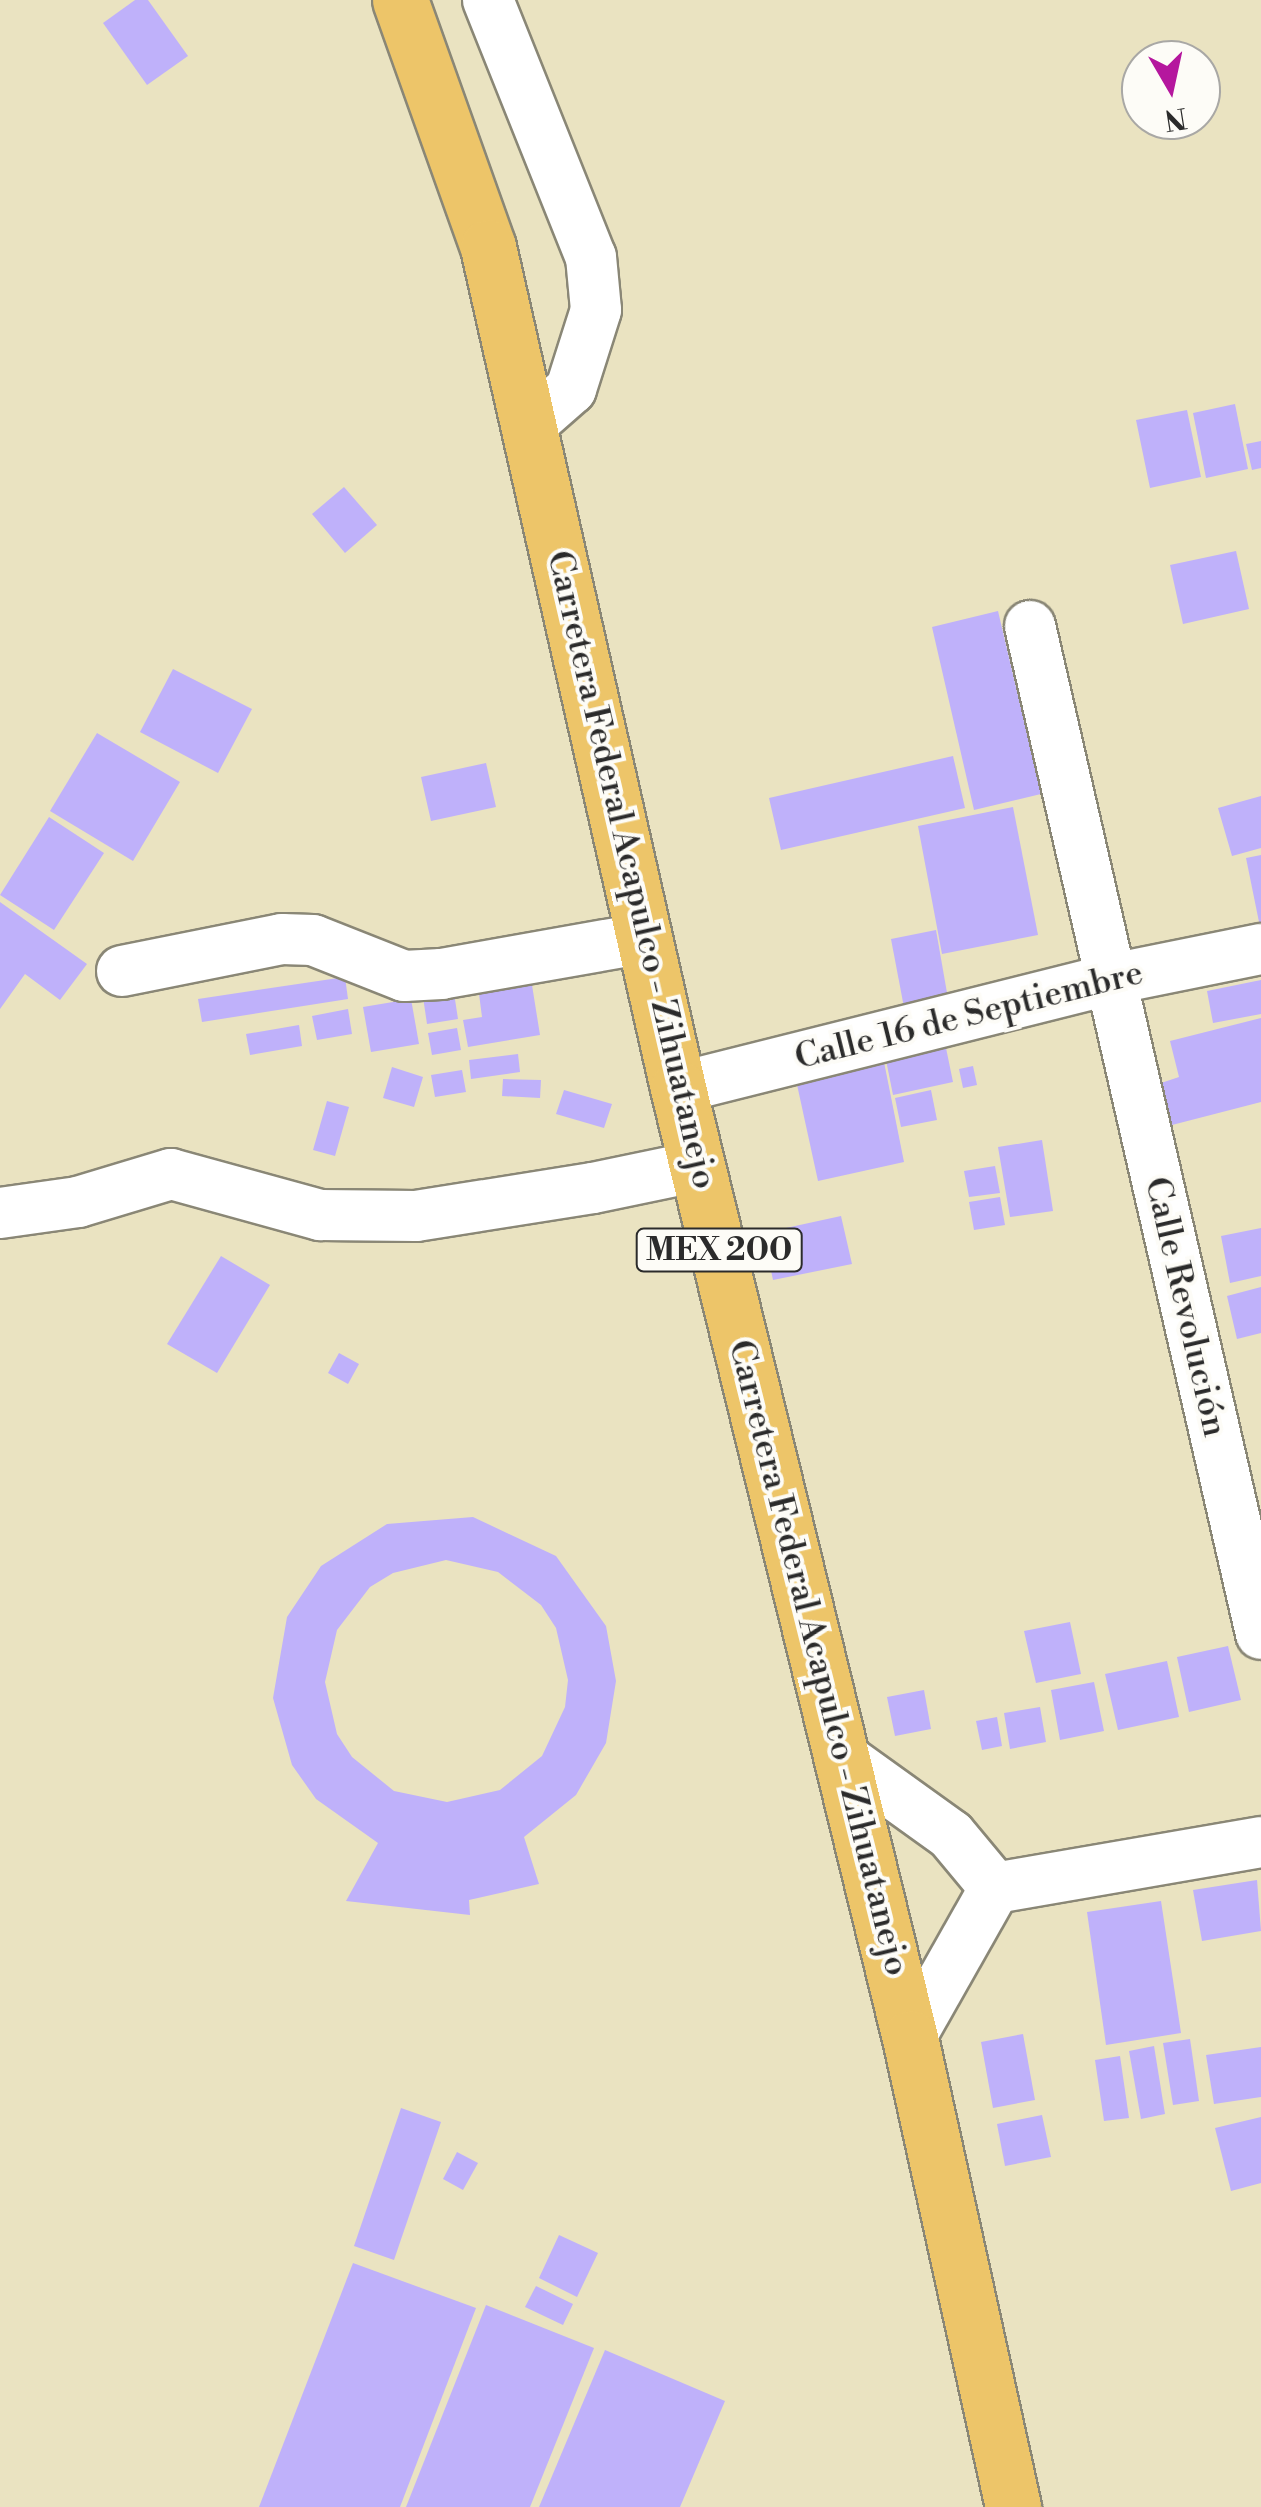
<!DOCTYPE html>
<meta charset="utf-8">
<style>
body{margin:0}
#map{position:relative;width:1261px;height:2507px;overflow:hidden;background:#eae3c1;font-family:"Libre Bodoni",serif}
div>[style]{position:absolute}
.building>*{inset:0;background:#bfb1fa}
.roads{filter:drop-shadow(2px 0 #8a8776) drop-shadow(-2px 0 #8a8776) drop-shadow(0 2px #8a8776) drop-shadow(0 -2px #8a8776)}
.minor>*{height:50px;margin:-25px;padding:0 25px;transform-origin:25px;border-radius:25px;background:#fff}
.major>*{height:55px;margin:-27.5px;padding:0 27.5px;transform-origin:27.5px;border-radius:27.5px;background:#edc569}
span{translate:-50% -50%;white-space:nowrap;text-align:center;line-height:1.15;-webkit-text-stroke:8px #fdfcf7;paint-order:stroke}
.shield-label span{padding:2px 8px;background:#fdfcf7;border:2px solid;border-radius:8px;-webkit-text-stroke-width:0}
.shield-label{font-size:32px;color:#2b2b2b;font-weight:700}
.street-label{font-size:35px;color:#2b2b2b}
.north{position:absolute;left:1121px;top:40px;width:100px;height:100px;box-sizing:border-box;background:#fdfcf7;border:2px solid #a9a8a5;border-radius:50%;rotate:171deg;font-size:28px;font-weight:700;line-height:40px;text-align:center;color:#2b2b2b}
.north::after{content:'';display:block;margin:auto;width:35px;height:45px;background:#b5179e;clip-path:polygon(50% 0,100% 100%,50% 72%,0 100%)}
</style>
<div id="map">
<div class="building">
<div style="clip-path:polygon(135px 0,148px 0,188px 56px,147px 85px,103px 23px)"></div>
<div style="clip-path:polygon(1235px 404px,1248px 469px,1206px 478px,1193px 413px)"></div>
<div style="clip-path:polygon(1187px 410px,1201px 477px,1150px 488px,1136px 420px)"></div>
<div style="clip-path:polygon(1261px 441px,1261px 468px,1252px 470px,1246px 444px)"></div>
<div style="clip-path:polygon(344px 487px,377px 525px,345px 553px,312px 514px)"></div>
<div style="clip-path:polygon(1236px 551px,1249px 609px,1183px 624px,1170px 565px)"></div>
<div style="clip-path:polygon(998px 611px,1041px 794px,974px 810px,932px 627px)"></div>
<div style="clip-path:polygon(173px 669px,252px 709px,218px 773px,140px 732px)"></div>
<div style="clip-path:polygon(97px 733px,180px 782px,133px 861px,50px 811px)"></div>
<div style="clip-path:polygon(953px 756px,965px 808px,781px 850px,769px 798px)"></div>
<div style="clip-path:polygon(486px 763px,496px 807px,431px 821px,421px 777px)"></div>
<div style="clip-path:polygon(1261px 796px,1261px 848px,1232px 856px,1218px 808px)"></div>
<div style="clip-path:polygon(1013px 807px,1038px 935px,942px 954px,918px 826px)"></div>
<div style="clip-path:polygon(49px 817px,104px 853px,54px 930px,0 895px)"></div>
<div style="clip-path:polygon(1261px 855px,1261px 922px,1259px 922px,1246px 858px)"></div>
<div style="clip-path:polygon(0 902px,87px 964px,60px 1000px,25px 974px,0 1009px)"></div>
<div style="clip-path:polygon(936px 930px,950px 1010px,906px 1018px,891px 939px)"></div>
<div style="clip-path:polygon(345px 977px,348px 999px,202px 1022px,198px 999px)"></div>
<div style="clip-path:polygon(1261px 980px,1261px 1014px,1213px 1023px,1207px 991px)"></div>
<div style="clip-path:polygon(532px 985px,540px 1035px,468px 1047px,463px 1020px,482px 1017px,479px 994px)"></div>
<div style="clip-path:polygon(454px 993px,458px 1019px,427px 1024px,423px 997px)"></div>
<div style="clip-path:polygon(411px 999px,419px 1044px,371px 1052px,363px 1007px)"></div>
<div style="clip-path:polygon(348px 1009px,352px 1034px,317px 1040px,312px 1016px)"></div>
<div style="clip-path:polygon(1261px 1018px,1261px 1102px,1172px 1125px,1161px 1083px,1179px 1077px,1170px 1041px)"></div>
<div style="clip-path:polygon(299px 1025px,302px 1046px,250px 1055px,246px 1034px)"></div>
<div style="clip-path:polygon(457px 1028px,461px 1050px,432px 1055px,428px 1033px)"></div>
<div style="clip-path:polygon(946px 1048px,953px 1082px,893px 1095px,886px 1060px)"></div>
<div style="clip-path:polygon(518px 1054px,520px 1072px,471px 1079px,469px 1060px)"></div>
<div style="clip-path:polygon(884px 1062px,904px 1162px,818px 1181px,796px 1080px)"></div>
<div style="clip-path:polygon(973px 1066px,977px 1085px,963px 1088px,959px 1069px)"></div>
<div style="clip-path:polygon(392px 1067px,423px 1077px,414px 1107px,383px 1098px)"></div>
<div style="clip-path:polygon(462px 1070px,466px 1092px,435px 1097px,431px 1075px)"></div>
<div style="clip-path:polygon(503px 1079px,541px 1080px,540px 1098px,502px 1096px)"></div>
<div style="clip-path:polygon(564px 1090px,612px 1104px,604px 1128px,556px 1114px)"></div>
<div style="clip-path:polygon(931px 1090px,937px 1120px,901px 1127px,895px 1098px)"></div>
<div style="clip-path:polygon(327px 1101px,349px 1107px,335px 1156px,313px 1150px)"></div>
<div style="clip-path:polygon(1042px 1140px,1053px 1211px,1010px 1217px,998px 1147px)"></div>
<div style="clip-path:polygon(995px 1166px,1000px 1193px,969px 1197px,964px 1171px)"></div>
<div style="clip-path:polygon(1000px 1197px,1005px 1225px,974px 1230px,969px 1202px)"></div>
<div style="clip-path:polygon(841px 1216px,852px 1264px,773px 1280px,763px 1233px)"></div>
<div style="clip-path:polygon(1261px 1228px,1261px 1276px,1230px 1283px,1221px 1236px)"></div>
<div style="clip-path:polygon(221px 1256px,270px 1285px,217px 1373px,167px 1344px)"></div>
<div style="clip-path:polygon(1261px 1287px,1261px 1333px,1237px 1339px,1227px 1296px)"></div>
<div style="clip-path:polygon(339px 1353px,359px 1364px,348px 1384px,328px 1373px)"></div>
<div style="clip-path:polygon(evenodd,473px 1517px,556px 1556px,606px 1626px,616px 1681px,606px 1743px,576px 1795px,524px 1837px,539px 1884px,469px 1900px,470px 1915px,346px 1901px,378px 1843px,316px 1799px,292px 1765px,273px 1698px,287px 1617px,321px 1566px,387px 1524px,473px 1517px,446px 1560px,498px 1572px,541px 1605px,556px 1628px,568px 1680px,565px 1707px,542px 1756px,500px 1790px,447px 1802px,394px 1791px,352px 1757px,337px 1734px,325px 1682px,337px 1630px,370px 1587px,393px 1573px,446px 1560px)"></div>
<div style="clip-path:polygon(1070px 1622px,1081px 1674px,1036px 1683px,1024px 1631px)"></div>
<div style="clip-path:polygon(1228px 1646px,1241px 1700px,1189px 1712px,1177px 1657px)"></div>
<div style="clip-path:polygon(1167px 1661px,1179px 1717px,1118px 1730px,1105px 1674px)"></div>
<div style="clip-path:polygon(1094px 1682px,1104px 1731px,1060px 1740px,1051px 1690px)"></div>
<div style="clip-path:polygon(924px 1690px,931px 1729px,895px 1736px,887px 1697px)"></div>
<div style="clip-path:polygon(1040px 1707px,1046px 1742px,1010px 1749px,1004px 1713px)"></div>
<div style="clip-path:polygon(997px 1717px,1002px 1746px,982px 1750px,976px 1721px)"></div>
<div style="clip-path:polygon(1257px 1880px,1261px 1931px,1202px 1941px,1193px 1890px)"></div>
<div style="clip-path:polygon(1161px 1901px,1181px 2033px,1106px 2045px,1087px 1912px)"></div>
<div style="clip-path:polygon(1023px 2034px,1035px 2100px,993px 2108px,981px 2042px)"></div>
<div style="clip-path:polygon(1190px 2039px,1199px 2101px,1173px 2105px,1163px 2043px)"></div>
<div style="clip-path:polygon(1154px 2046px,1165px 2114px,1141px 2119px,1129px 2051px)"></div>
<div style="clip-path:polygon(1261px 2047px,1261px 2097px,1214px 2104px,1206px 2055px)"></div>
<div style="clip-path:polygon(1120px 2056px,1129px 2118px,1104px 2121px,1095px 2060px)"></div>
<div style="clip-path:polygon(401px 2108px,441px 2122px,394px 2260px,354px 2246px)"></div>
<div style="clip-path:polygon(1042px 2115px,1051px 2157px,1005px 2166px,997px 2124px)"></div>
<div style="clip-path:polygon(1261px 2117px,1261px 2183px,1231px 2191px,1215px 2128px)"></div>
<div style="clip-path:polygon(457px 2152px,478px 2163px,463px 2190px,443px 2179px)"></div>
<div style="clip-path:polygon(559px 2235px,598px 2253px,577px 2297px,539px 2278px)"></div>
<div style="clip-path:polygon(353px 2263px,476px 2308px,400px 2507px,259px 2507px)"></div>
<div style="clip-path:polygon(536px 2286px,573px 2304px,563px 2325px,525px 2307px)"></div>
<div style="clip-path:polygon(486px 2305px,594px 2348px,530px 2507px,406px 2507px)"></div>
<div style="clip-path:polygon(605px 2350px,725px 2401px,680px 2507px,539px 2507px)"></div>
</div>
<div class="roads">
<div class="minor">
<div style="left:488px;top:0;width:277px;rotate:68.2deg"></div>
<div style="left:591px;top:257px;width:53px;rotate:84.6deg"></div>
<div style="left:596px;top:310px;width:83px;rotate:107.6deg"></div>
<div style="left:571px;top:389px;width:55px;rotate:138.7deg"></div>
<div style="left:1030px;top:626px;width:1034px;rotate:77.09deg"></div>
<div style="left:122px;top:971px;width:163px;rotate:-11.3deg"></div>
<div style="left:282px;top:939px;width:31px;rotate:2deg"></div>
<div style="left:313px;top:940px;width:98px;rotate:21.6deg"></div>
<div style="left:404px;top:976px;width:37px;rotate:-3deg"></div>
<div style="left:441px;top:974px;width:207px;rotate:-10deg"></div>
<div style="left:678px;top:1088px;width:447px;rotate:-14.1deg"></div>
<div style="left:1112px;top:979px;width:152px;rotate:-11.4deg"></div>
<div style="left:0;top:1213px;width:79px;rotate:-8deg"></div>
<div style="left:78px;top:1202px;width:97px;rotate:-16.8deg"></div>
<div style="left:171px;top:1174px;width:155px;rotate:15.4deg"></div>
<div style="left:320px;top:1215px;width:96px;rotate:0.6deg"></div>
<div style="left:416px;top:1216px;width:179px;rotate:-9deg"></div>
<div style="left:593px;top:1188px;width:108px;rotate:-11.7deg"></div>
<div style="left:841px;top:1756px;width:135px;rotate:35.7deg"></div>
<div style="left:951px;top:1835px;width:69px;rotate:50.3deg"></div>
<div style="left:995px;top:1888px;width:270px;rotate:-9.8deg"></div>
<div style="left:910px;top:2038px;width:172px;rotate:-60.5deg"></div>
</div>
<div class="major">
<div style="left:400px;top:0;width:262px;rotate:70.4deg"></div>
<div style="left:488px;top:247px;width:862px;rotate:77.27deg"></div>
<div style="left:678px;top:1088px;width:978px;rotate:76.28deg"></div>
<div style="left:910px;top:2038px;width:480px;rotate:77.6deg"></div>
</div>
</div>
<div class="shield-label">
<span style="left:719px;top:1250px">MEX 200</span>
</div>
<div class="street-label">
<span style="left:631px;top:870px;rotate:77deg">Carretera Federal Acapulco - Zihuatanejo</span>
<span style="left:969px;top:1016px;rotate:-14deg">Calle 16 de Septiembre</span>
<span style="left:1185px;top:1307px;rotate:77deg">Calle Revolución</span>
<span style="left:818px;top:1658px;rotate:76deg">Carretera Federal Acapulco - Zihuatanejo</span>
</div>
<div class="north">N</div>
</div>
